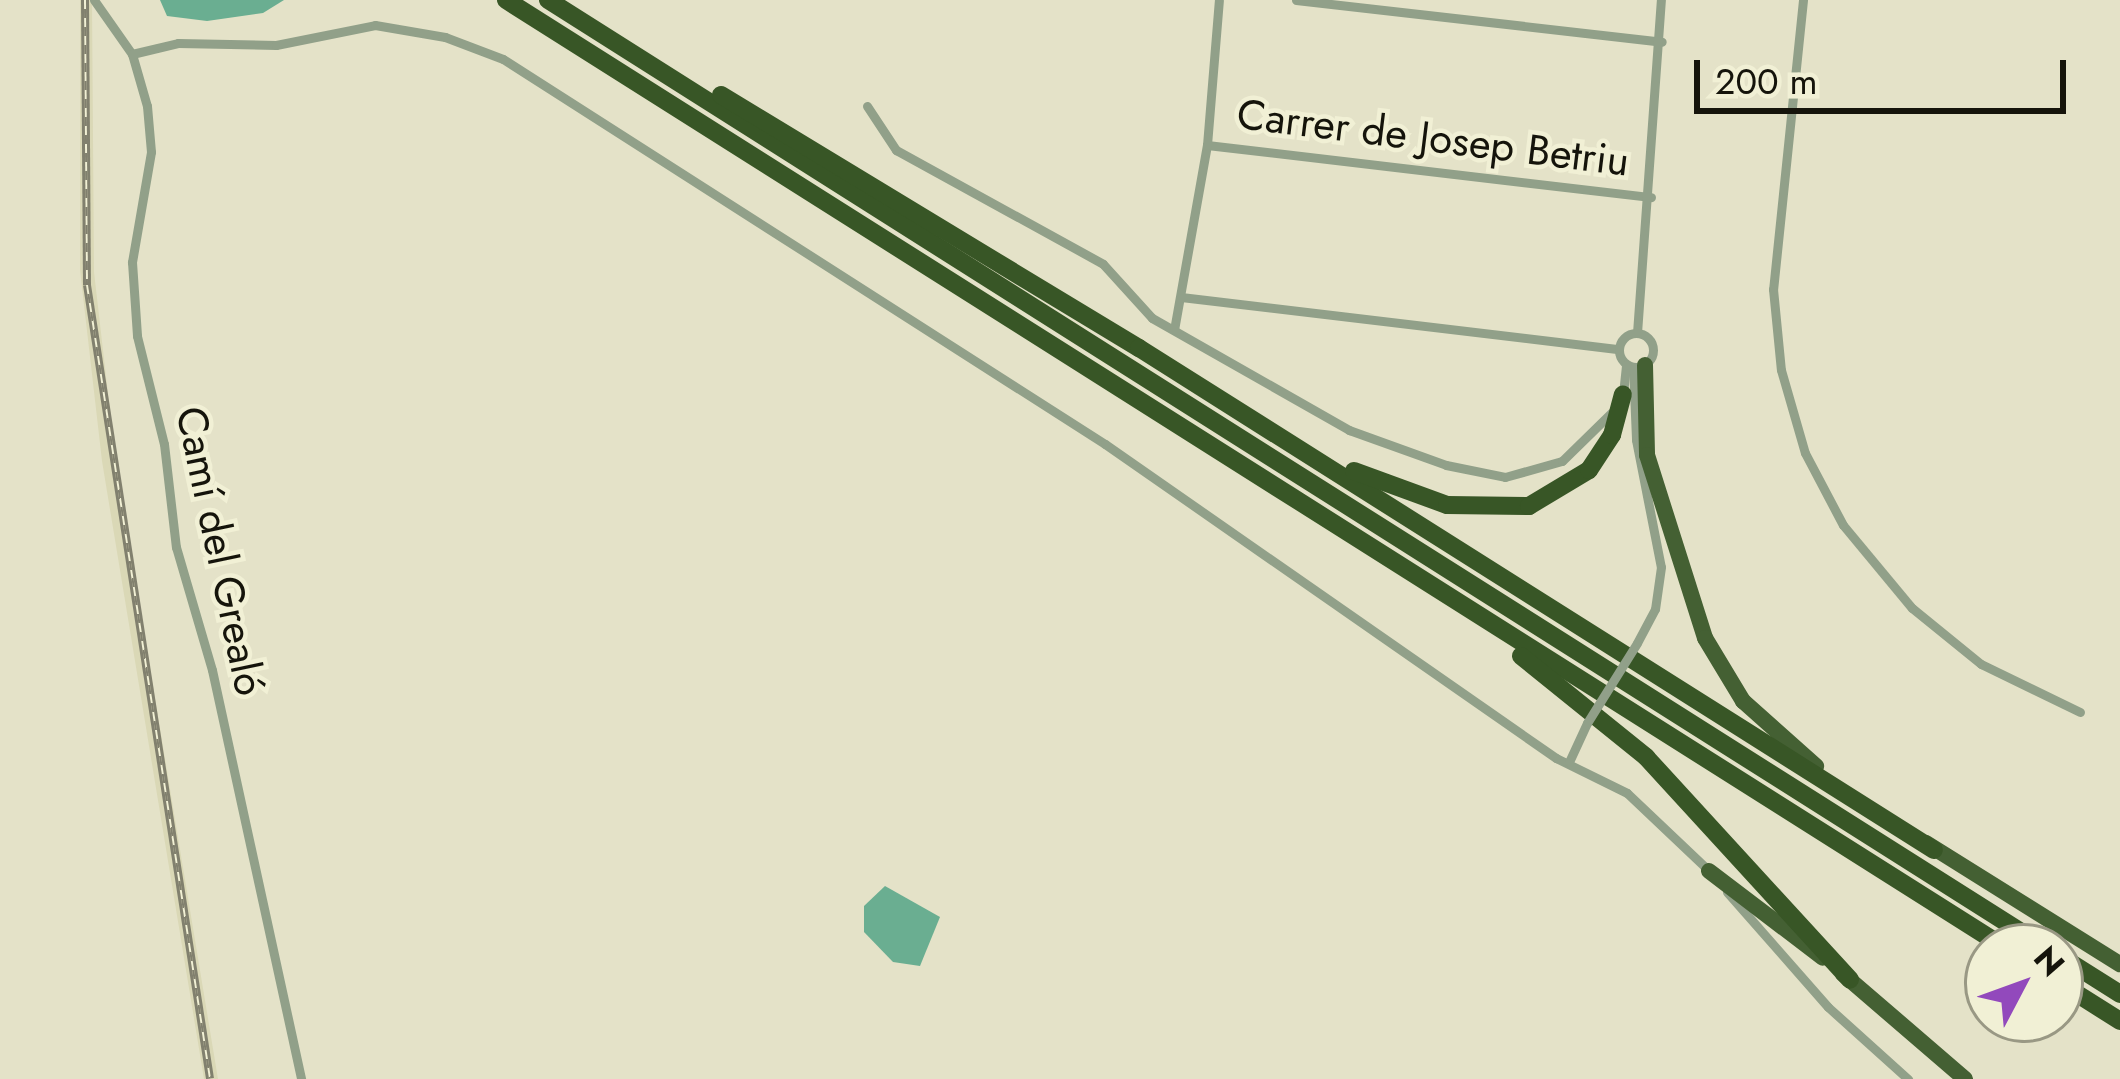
<!DOCTYPE html>
<meta charset="utf-8">
<style>
body{margin:0}
#map{position:relative;width:2120px;height:1079px;overflow:hidden;background:#e4e2c8;font-family:Jost,sans-serif}
div>[style]{position:absolute}
.built>*{inset:0;background:#dad8b6}
.water>*{inset:0;background:#6aae91}
.minor>*{height:9px;margin:-4.5px;padding:0 4.5px;transform-origin:4.5px;border-radius:4.5px;background:#91a089}
.minor>.ring{margin:-4.5px;padding:0;box-sizing:content-box;background:none;border:9px solid #91a089;border-radius:50%}
.trunk>*{height:16px;margin:-8px;padding:0 8px;transform-origin:8px;border-radius:8px;background:#446033}
.motorway>*{height:18px;margin:-9px;padding:0 9px;transform-origin:9px;border-radius:9px;background:#385626}
.rail>*{height:8px;margin-top:-4px;transform-origin:0;background:repeating-linear-gradient(90deg,#f1f0d5 0 9px,#81806e 0 18px);box-sizing:border-box;border-block:3px solid #81806e}
.minor-bridge>*{height:9px;margin:-4.5px;padding:0 4.5px;transform-origin:4.5px;border-radius:4.5px;background:#91a089}
span{translate:-50% -50%;white-space:nowrap;text-align:center;line-height:1.15;-webkit-text-stroke:9px #f1f0d5;paint-order:stroke}
.street-label{font-size:42px;color:#15140b}
.north{position:absolute;left:1964px;top:923px;width:120px;height:120px;box-sizing:border-box;background:#f1f0d5;border:3px solid #999884;border-radius:50%;rotate:49deg;font-size:33px;font-weight:700;line-height:48px;text-align:center;color:#15140b}
.north::after{content:'';display:block;margin:auto;width:42px;height:54px;background:#9249bc;clip-path:polygon(50% 0,100% 100%,50% 72%,0 100%)}
.scale{position:absolute;left:1694px;top:60px;width:372px;height:54px;box-sizing:border-box;border:6px solid #15140b;border-top:0;padding-left:15px;font-size:36px;line-height:42px;white-space:nowrap;color:#15140b;-webkit-text-stroke:9px #f1f0d5;paint-order:stroke}
</style>
<div id="map">
<div class="built">
<div style="clip-path:polygon(80px 0,92px 0,94px 272px,116px 463px,218px 1079px,204px 1079px,102px 461px,80px 270px)"></div>
</div>
<div class="water">
<div style="clip-path:polygon(160px 0,284px 0,263px 13px,207px 21px,167px 16px)"></div>
<div style="clip-path:polygon(885px 886px,940px 917px,920px 966px,893px 962px,864px 932px,864px 906px)"></div>
</div>
<div class="minor">
<div style="left:94px;top:0;width:66px;rotate:54.9deg"></div>
<div style="left:132px;top:54px;width:54px;rotate:73.9deg"></div>
<div style="left:147px;top:106px;width:46px;rotate:85deg"></div>
<div style="left:151px;top:152px;width:112px;rotate:99.8deg"></div>
<div style="left:132px;top:262px;width:74px;rotate:86.1deg"></div>
<div style="left:137px;top:336px;width:111px;rotate:76deg"></div>
<div style="left:164px;top:444px;width:104px;rotate:83.4deg"></div>
<div style="left:176px;top:547px;width:128px;rotate:73.7deg"></div>
<div style="left:212px;top:670px;width:419px;rotate:77.7deg"></div>
<div style="left:1296px;top:0;width:368px;rotate:6.5deg"></div>
<div style="left:1803px;top:0;width:291px;rotate:95.9deg"></div>
<div style="left:1773px;top:289px;width:81px;rotate:84.4deg"></div>
<div style="left:1781px;top:370px;width:86px;rotate:73.9deg"></div>
<div style="left:1805px;top:453px;width:81px;rotate:62.2deg"></div>
<div style="left:1843px;top:525px;width:108px;rotate:50.3deg"></div>
<div style="left:1912px;top:608px;width:89px;rotate:39.1deg"></div>
<div style="left:1981px;top:664px;width:110px;rotate:25.9deg"></div>
<div style="left:132px;top:54px;width:47px;rotate:-13.4deg"></div>
<div style="left:178px;top:43px;width:98px;rotate:1.2deg"></div>
<div style="left:276px;top:45px;width:101px;rotate:-11.4deg"></div>
<div style="left:375px;top:25px;width:71px;rotate:9.7deg"></div>
<div style="left:445px;top:37px;width:62px;rotate:20.8deg"></div>
<div style="left:503px;top:59px;width:715px;rotate:32.6deg"></div>
<div style="left:1105px;top:444px;width:550px;rotate:34.85deg"></div>
<div style="left:1556px;top:758px;width:79px;rotate:26.2deg"></div>
<div style="left:1627px;top:793px;width:112px;rotate:43.5deg"></div>
<div style="left:867px;top:106px;width:53px;rotate:56.6deg"></div>
<div style="left:896px;top:150px;width:236px;rotate:28.8deg"></div>
<div style="left:1103px;top:264px;width:73px;rotate:47.8deg"></div>
<div style="left:1152px;top:318px;width:227px;rotate:29.6deg"></div>
<div style="left:1349px;top:430px;width:103px;rotate:19.8deg"></div>
<div style="left:1446px;top:465px;width:60px;rotate:11.5deg"></div>
<div style="left:1505px;top:477px;width:59px;rotate:-15.7deg"></div>
<div style="left:1562px;top:461px;width:69px;rotate:-44.4deg"></div>
<div style="left:1207px;top:145px;width:447px;rotate:6.7deg"></div>
<div style="left:1181px;top:297px;width:441px;rotate:6.8deg"></div>
<div style="left:1174px;top:330px;width:188px;rotate:-79.9deg"></div>
<div style="left:1207px;top:145px;width:145px;rotate:-85.3deg"></div>
<div style="left:1637px;top:333px;width:334px;rotate:-85.9deg"></div>
<div class="ring" style="left:1619px;top:333px;width:25px;height:25px"></div>
<div style="left:1633px;top:367px;width:73px;rotate:87.6deg"></div>
<div style="left:1636px;top:440px;width:129px;rotate:78.9deg"></div>
<div style="left:1661px;top:567px;width:42px;rotate:98.1deg"></div>
<div style="left:1655px;top:609px;width:38px;rotate:118deg"></div>
<div style="left:1623px;top:394px;width:30px;rotate:-84deg"></div>
<div style="left:1569px;top:762px;width:43px;rotate:-65.2deg"></div>
<div style="left:1727px;top:892px;width:153px;rotate:48.7deg"></div>
<div style="left:1828px;top:1007px;width:108px;rotate:42deg"></div>
</div>
<div class="trunk">
<div style="left:1645px;top:365px;width:90px;rotate:88.7deg"></div>
<div style="left:1647px;top:455px;width:192px;rotate:72.4deg"></div>
<div style="left:1705px;top:638px;width:74px;rotate:58.9deg"></div>
<div style="left:1743px;top:701px;width:98px;rotate:41.7deg"></div>
<div style="left:1926px;top:843px;width:229px;rotate:32deg"></div>
<div style="left:1709px;top:871px;width:143px;rotate:37.3deg"></div>
<div style="left:1843px;top:974px;width:161px;rotate:40.7deg"></div>
</div>
<div class="motorway">
<div style="left:506px;top:0;width:1772px;rotate:32.3deg"></div>
<div style="left:548px;top:0;width:1771px;rotate:32.32deg"></div>
<div style="left:721px;top:95px;width:489px;rotate:31.2deg"></div>
<div style="left:1139px;top:348px;width:940px;rotate:32.27deg"></div>
<div style="left:1354px;top:471px;width:99px;rotate:20.1deg"></div>
<div style="left:1447px;top:505px;width:82px;rotate:0.7deg"></div>
<div style="left:1529px;top:506px;width:70px;rotate:-31deg"></div>
<div style="left:1589px;top:470px;width:42px;rotate:-56.7deg"></div>
<div style="left:1612px;top:435px;width:42px;rotate:-75deg"></div>
<div style="left:1521px;top:656px;width:161px;rotate:38.9deg"></div>
<div style="left:1646px;top:757px;width:302px;rotate:47.5deg"></div>
<div style="left:2060px;top:956px;width:71px;rotate:32.3deg"></div>
<div style="left:2060px;top:983px;width:71px;rotate:32.3deg"></div>
</div>
<div class="rail">
<div style="left:85px;top:0;width:285px;rotate:89.6deg"></div>
<div style="left:87px;top:285px;width:803px;rotate:81.19deg"></div>
</div>
<div class="minor-bridge">
<div style="left:1587px;top:723px;width:94px;rotate:-58deg"></div>
</div>
<div class="street-label">
<span style="left:1433px;top:138px;rotate:7deg">Carrer de Josep Betriu</span>
<span style="left:220px;top:551px;rotate:78deg">Camí del Grealó</span>
</div>
<div class="north">N</div>
<div class="scale">200 m</div>
</div>
